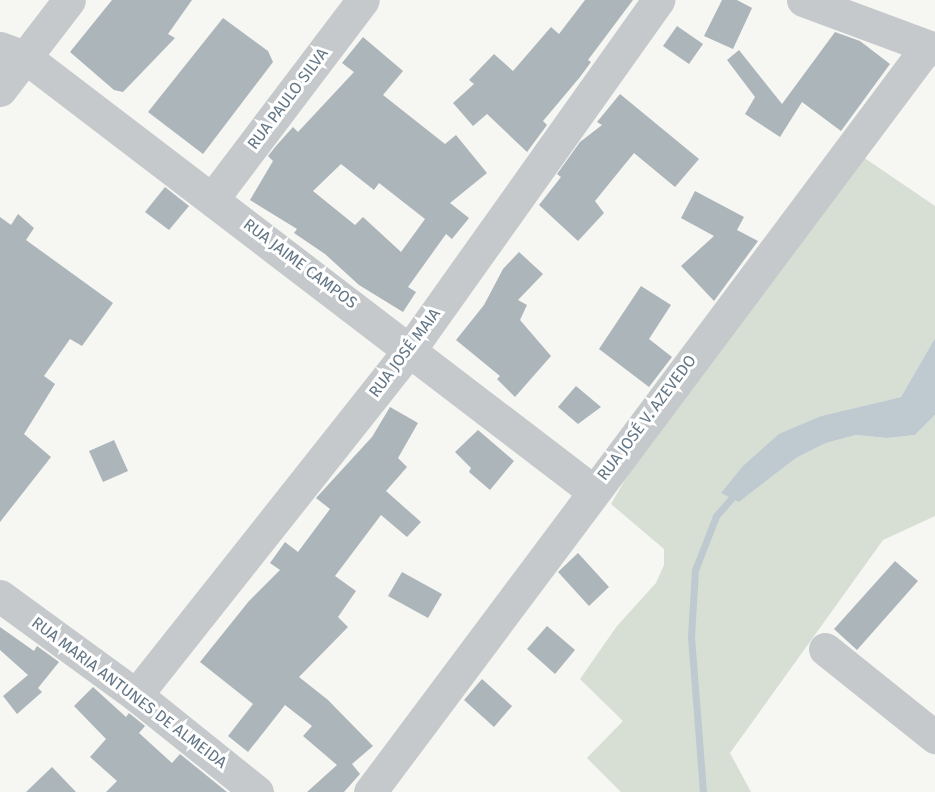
<!DOCTYPE html>
<meta charset="utf-8">
<style>
body{margin:0}
#map{position:relative;width:935px;height:792px;overflow:hidden;background:#f6f6f2;font-family:"Fira Sans",sans-serif}
div>[style]{position:absolute}
.green>*{inset:0;background:#d7ded3}
.water>*{inset:0;background:#becacf}
.stream>*{height:7px;margin:-3.5px;padding:0 3.5px;transform-origin:3.5px;border-radius:3.5px;background:#becacf}
.building>*{inset:0;background:#acb5ba}
.minor>*{height:33px;margin:-16.5px;padding:0 16.5px;transform-origin:16.5px;border-radius:16.5px;background:#c5c9cc}
span{translate:-50% -50%;white-space:nowrap;text-align:center;line-height:1.15;-webkit-text-stroke:6px #fff;paint-order:stroke}
.street-label{font-size:16px;color:#637686}
</style>
<div id="map">
<div class="green">
<div style="clip-path:polygon(860px 155px,935px 206px,935px 338px,901px 397px,821px 416px,739px 502px,796px 458px,826px 443px,856px 435px,887px 438px,915px 435px,935px 415px,935px 516px,883px 540px,730px 753px,751px 792px,621px 792px,587px 758px,623px 721px,580px 679px,617px 626px,656px 583px,664px 565px,664px 549px,611px 504px,643px 449px)"></div>
</div>
<div class="water">
<div style="clip-path:polygon(935px 338px,935px 415px,915px 435px,887px 438px,856px 435px,826px 443px,796px 458px,739px 502px,721px 493px,743px 466px,779px 434px,821px 416px,901px 397px)"></div>
</div>
<div class="stream">
<div style="left:703px;top:792px;width:155px;rotate:-94.4deg"></div>
<div style="left:691px;top:637px;width:67px;rotate:-86.6deg"></div>
<div style="left:695px;top:570px;width:58px;rotate:-68.7deg"></div>
<div style="left:716px;top:516px;width:32px;rotate:-49deg"></div>
</div>
<div class="building">
<div style="clip-path:polygon(112px 0,192px 0,168px 34px,175px 38px,123px 92px,114px 90px,70px 52px)"></div>
<div style="clip-path:polygon(585px 0,633px 0,588px 60px,591px 62px,580px 77px,543px 121px,547px 125px,527px 152px,487px 114px,473px 126px,453px 103px,474px 84px,469px 80px,494px 54px,513px 71px,551px 27px,559px 34px)"></div>
<div style="clip-path:polygon(722px 0,737px 0,752px 8px,733px 49px,704px 36px)"></div>
<div style="clip-path:polygon(223px 18px,268px 51px,273px 62px,203px 154px,148px 112px)"></div>
<div style="clip-path:polygon(677px 26px,703px 44px,689px 64px,663px 46px)"></div>
<div style="clip-path:polygon(835px 32px,860px 41px,890px 64px,841px 131px,802px 102px,780px 137px,745px 114px,755px 97px,727px 60px,739px 50px,782px 104px)"></div>
<div style="clip-path:polygon(evenodd,363px 37px,403px 71px,383px 95px,445px 144px,456px 135px,487px 173px,450px 203px,469px 218px,452px 239px,446px 234px,408px 287px,416px 292px,403px 312px,359px 285px,325px 254px,294px 233px,297px 229px,250px 200px,273px 161px,268px 156px,276px 146px,293px 127px,298px 132px,354px 72px,342px 63px,363px 37px,341px 164px,374px 190px,379px 183px,425px 219px,401px 252px,363px 217px,355px 225px,313px 191px,341px 164px)"></div>
<div style="clip-path:polygon(620px 94px,699px 159px,675px 187px,634px 153px,595px 201px,604px 213px,578px 241px,539px 205px,561px 177px,557px 174px,580px 142px,602px 125px,597px 122px)"></div>
<div style="clip-path:polygon(165px 187px,189px 206px,169px 230px,145px 212px)"></div>
<div style="clip-path:polygon(695px 191px,744px 217px,737px 230px,758px 241px,714px 301px,681px 266px,714px 236px,681px 218px)"></div>
<div style="clip-path:polygon(18px 214px,34px 228px,26px 240px,113px 303px,82px 346px,70px 339px,44px 376px,55px 384px,24px 434px,51px 457px,0 522px,0 217px,11px 225px)"></div>
<div style="clip-path:polygon(519px 252px,543px 274px,518px 300px,527px 305px,520px 320px,551px 356px,515px 397px,497px 379px,500px 376px,456px 340px,484px 305px,503px 269px)"></div>
<div style="clip-path:polygon(641px 286px,671px 305px,649px 339px,672px 357px,649px 387px,599px 349px)"></div>
<div style="clip-path:polygon(576px 386px,601px 407px,578px 424px,558px 407px)"></div>
<div style="clip-path:polygon(390px 407px,418px 423px,398px 458px,407px 467px,386px 491px,421px 522px,407px 537px,381px 515px,335px 576px,356px 591px,338px 617px,348px 627px,299px 677px,328px 700px,373px 746px,352px 764px,360px 774px,344px 792px,307px 792px,337px 765px,303px 736px,312px 726px,285px 705px,248px 752px,228px 736px,253px 704px,200px 662px,249px 601px,280px 570px,270px 563px,285px 542px,298px 552px,330px 509px,316px 498px,372px 437px)"></div>
<div style="clip-path:polygon(478px 430px,514px 461px,490px 490px,469px 472px,471px 468px,455px 452px)"></div>
<div style="clip-path:polygon(114px 440px,128px 471px,103px 482px,89px 451px)"></div>
<div style="clip-path:polygon(578px 553px,609px 587px,589px 606px,558px 572px)"></div>
<div style="clip-path:polygon(895px 561px,918px 581px,857px 650px,834px 629px)"></div>
<div style="clip-path:polygon(402px 572px,442px 594px,428px 618px,388px 596px)"></div>
<div style="clip-path:polygon(547px 626px,575px 650px,555px 674px,527px 649px)"></div>
<div style="clip-path:polygon(0 627px,34px 651px,37px 646px,59px 662px,38px 688px,42px 692px,17px 714px,3px 696px,28px 675px,0 650px)"></div>
<div style="clip-path:polygon(482px 679px,512px 706px,494px 727px,464px 700px)"></div>
<div style="clip-path:polygon(93px 687px,126px 717px,129px 713px,145px 726px,139px 733px,172px 763px,180px 754px,227px 792px,106px 792px,117px 781px,90px 757px,106px 739px,74px 706px)"></div>
<div style="clip-path:polygon(52px 767px,76px 792px,26px 792px)"></div>
</div>
<div class="minor">
<div style="left:803px;top:0;width:141px;rotate:20.4deg"></div>
<div style="left:0;top:48px;width:27px;rotate:20deg"></div>
<div style="left:25px;top:57px;width:715px;rotate:37.38deg"></div>
<div style="left:0;top:90px;width:113px;rotate:-52.5deg"></div>
<div style="left:213px;top:198px;width:248px;rotate:-52.9deg"></div>
<div style="left:0;top:596px;width:168px;rotate:36.1deg"></div>
<div style="left:136px;top:695px;width:155px;rotate:38.7deg"></div>
<div style="left:825px;top:649px;width:141px;rotate:38.7deg"></div>
<div style="left:136px;top:695px;width:443px;rotate:-51.6deg"></div>
<div style="left:411px;top:348px;width:427px;rotate:-54.6deg"></div>
<div style="left:370px;top:792px;width:930px;rotate:-53.22deg"></div>
</div>
<div class="street-label">
<span style="left:288px;top:99px;rotate:-53deg">RUA PAULO SILVA</span>
<span style="left:300px;top:264px;rotate:37deg">RUA JAIME CAMPOS</span>
<span style="left:405px;top:353px;rotate:-53deg">RUA JOSÉ MAIA</span>
<span style="left:647px;top:418px;rotate:-53deg">RUA JOSÉ V. AZEVEDO</span>
<span style="left:129px;top:693px;rotate:37deg">RUA MARIA ANTUNES DE ALMEIDA</span>
</div>
</div>
